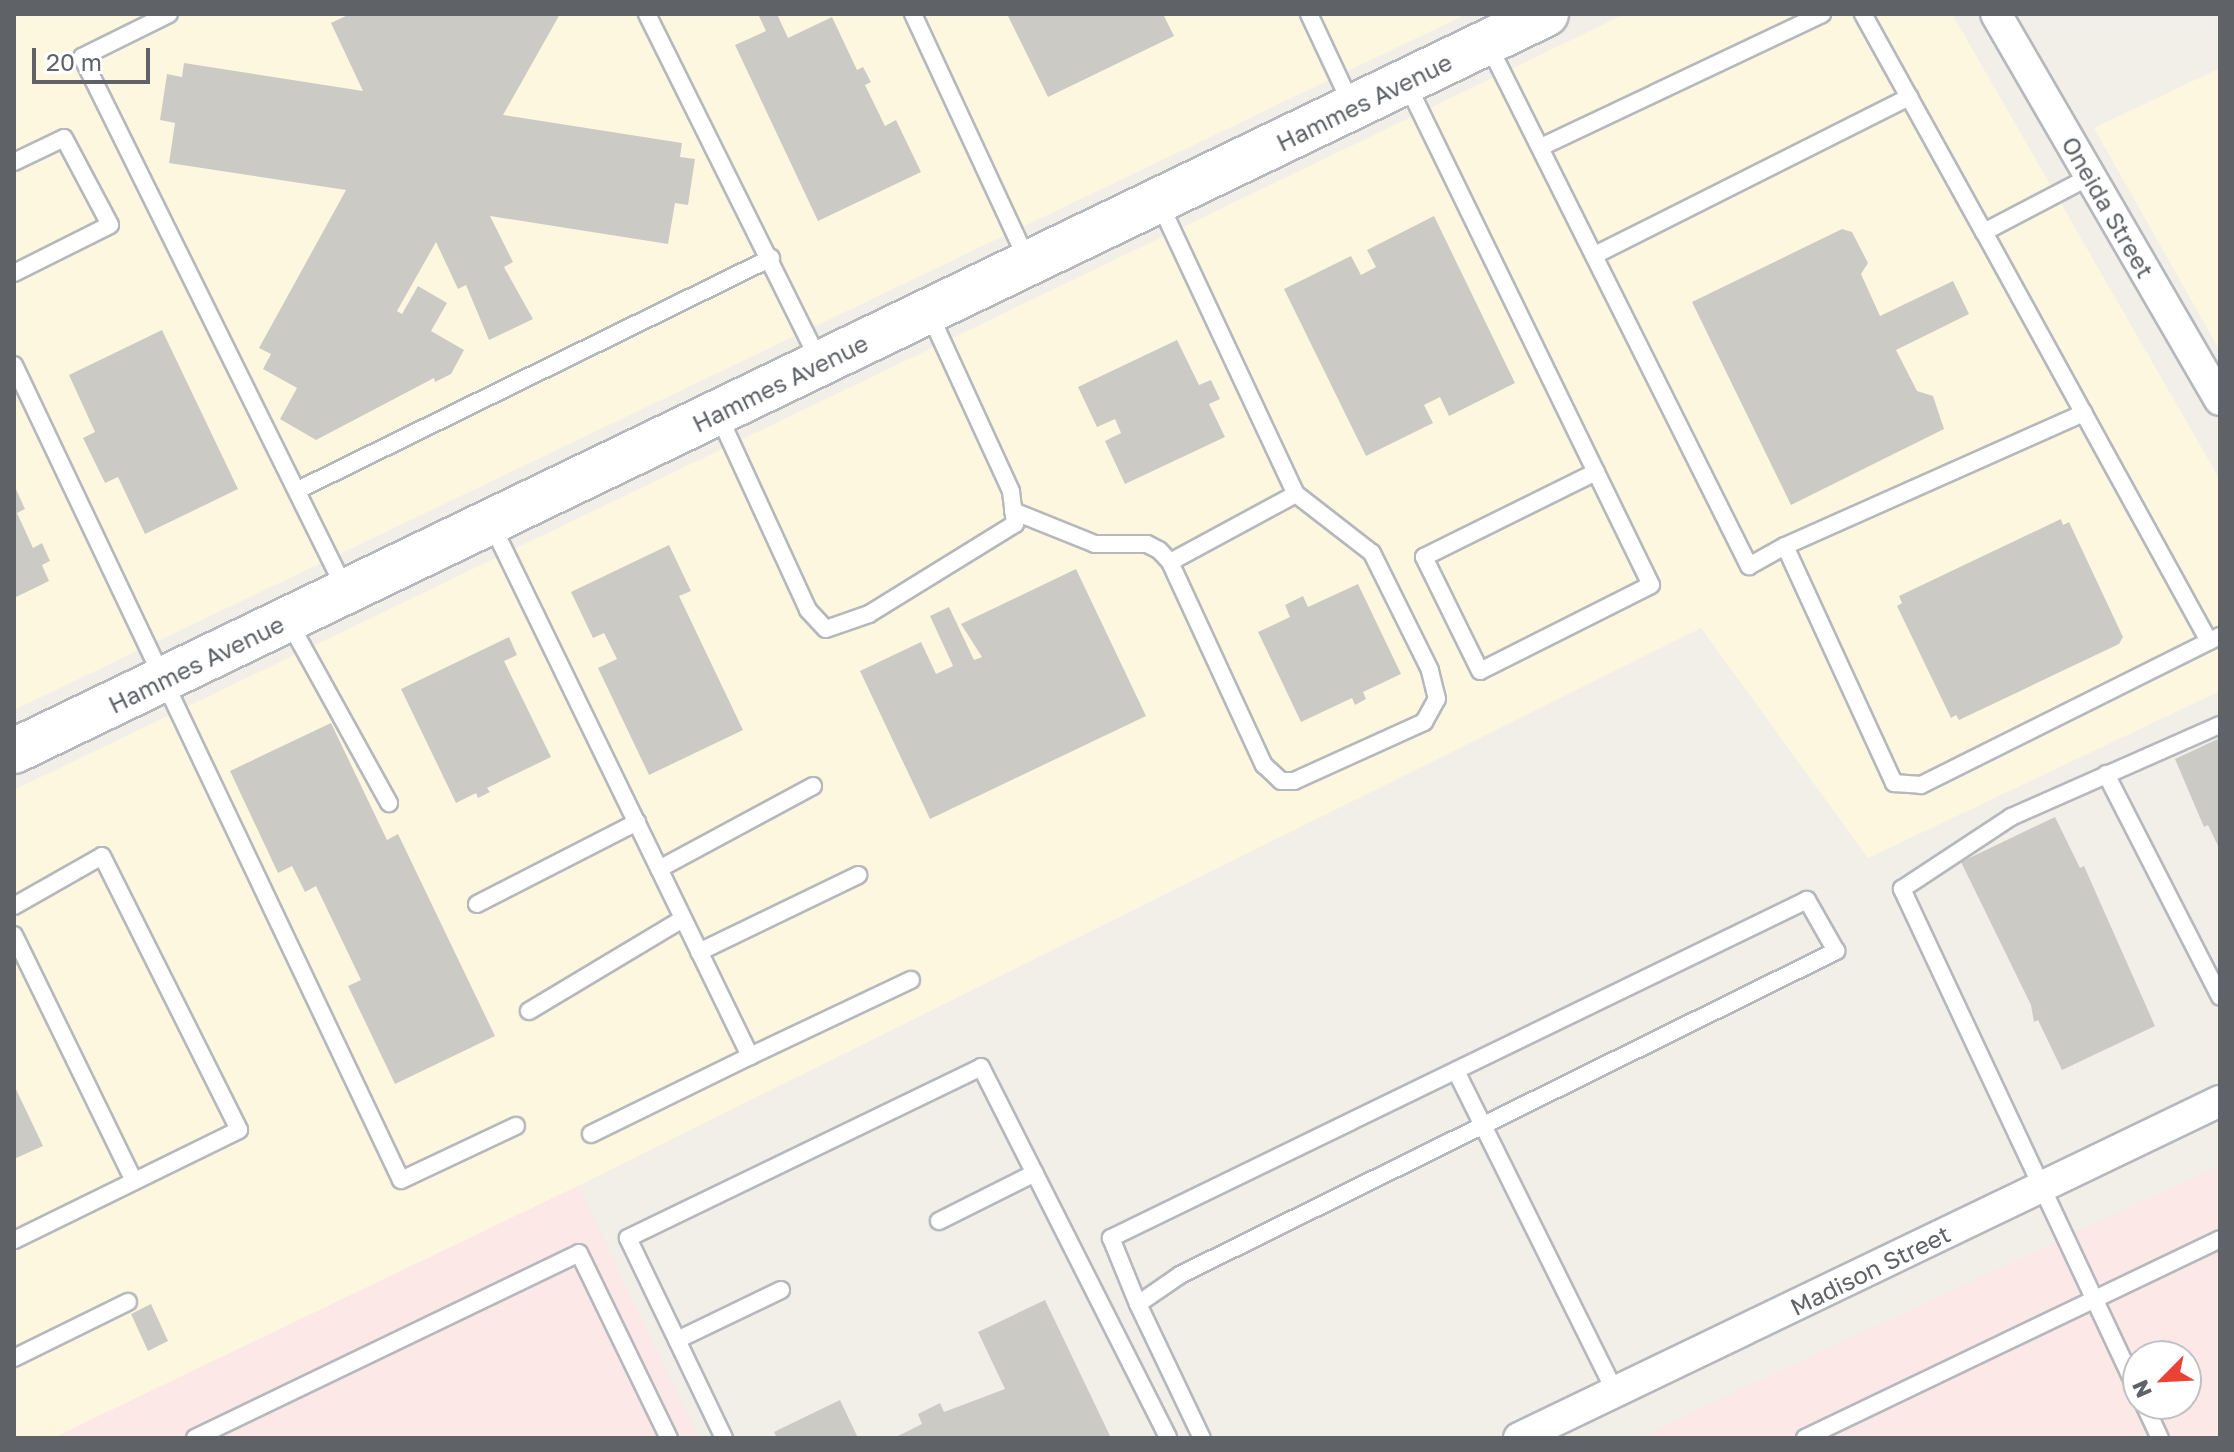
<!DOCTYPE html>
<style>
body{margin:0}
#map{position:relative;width:2234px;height:1452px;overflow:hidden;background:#f1efe8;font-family:"Golos Text",sans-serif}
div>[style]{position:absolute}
.commercial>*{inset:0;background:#fef7e0}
.medical>*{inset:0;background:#fce8e6}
.building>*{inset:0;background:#cccac5}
.roads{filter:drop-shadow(2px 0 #b5b8bc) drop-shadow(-2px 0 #b5b8bc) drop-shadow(0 2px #b5b8bc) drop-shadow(0 -2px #b5b8bc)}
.lane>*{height:16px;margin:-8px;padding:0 8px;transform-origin:8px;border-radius:8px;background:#fff}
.street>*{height:30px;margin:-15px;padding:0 15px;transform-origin:15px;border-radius:15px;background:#fff}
.secondary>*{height:44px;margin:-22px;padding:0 22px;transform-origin:22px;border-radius:22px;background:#fff}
span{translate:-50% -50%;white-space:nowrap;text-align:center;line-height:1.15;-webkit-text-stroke:6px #fff;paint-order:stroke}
.street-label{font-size:24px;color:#5f6368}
.frame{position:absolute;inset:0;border:16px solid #5f6368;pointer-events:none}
.north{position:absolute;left:2122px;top:1340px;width:80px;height:80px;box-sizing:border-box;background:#fff;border:2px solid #bfc1c3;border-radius:50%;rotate:246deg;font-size:22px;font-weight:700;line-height:32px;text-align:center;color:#5f6368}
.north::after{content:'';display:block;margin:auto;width:28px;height:36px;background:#ea4335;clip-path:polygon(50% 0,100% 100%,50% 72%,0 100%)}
.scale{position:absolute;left:32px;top:48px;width:118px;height:36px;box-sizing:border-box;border:4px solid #5f6368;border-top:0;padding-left:10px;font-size:24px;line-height:28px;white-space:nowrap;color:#5f6368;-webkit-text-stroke:6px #fff;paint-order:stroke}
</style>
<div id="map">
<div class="commercial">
<div style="clip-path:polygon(14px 14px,1467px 14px,14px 710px)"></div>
<div style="clip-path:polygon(1625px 14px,1952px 14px,2220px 480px,2220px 691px,1868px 858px,1701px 628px,578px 1186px,53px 1438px,14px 1438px,14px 790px)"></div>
<div style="clip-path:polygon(2220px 68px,2220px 351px,2094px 128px)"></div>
</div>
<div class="medical">
<div style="clip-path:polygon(evenodd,2220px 1165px,2220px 1438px,1637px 1438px,2220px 1165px,2138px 1356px,2186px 1356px,2186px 1404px,2138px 1404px,2138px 1356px)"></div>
<div style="clip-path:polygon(578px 1186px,699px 1438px,53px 1438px)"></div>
</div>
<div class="building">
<div style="clip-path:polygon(350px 14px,560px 14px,503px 115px,682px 143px,680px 157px,695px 159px,688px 205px,675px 203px,668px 244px,490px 216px,513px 262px,504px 267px,533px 319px,489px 340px,466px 285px,458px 289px,436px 242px,397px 311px,402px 314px,418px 286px,447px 303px,431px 331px,464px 350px,451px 374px,435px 382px,434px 378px,316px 440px,280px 419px,297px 388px,263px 369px,271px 354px,259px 348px,346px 190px,169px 163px,175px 123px,160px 120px,167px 74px,182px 77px,184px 63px,363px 91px,331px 23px)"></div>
<div style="clip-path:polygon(758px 14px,777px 14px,788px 38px,832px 17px,857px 70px,863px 67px,871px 82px,865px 85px,885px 126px,896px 120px,921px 172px,818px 221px,735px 45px,766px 31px)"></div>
<div style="clip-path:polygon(1007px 14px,1163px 14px,1174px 36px,1048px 97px)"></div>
<div style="clip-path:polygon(1434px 216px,1515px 383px,1449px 416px,1440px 397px,1424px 405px,1433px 423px,1366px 456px,1284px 289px,1351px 256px,1361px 275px,1376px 267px,1367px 250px)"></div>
<div style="clip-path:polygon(1842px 229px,1852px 232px,1868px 263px,1861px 274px,1880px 316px,1953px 281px,1969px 314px,1896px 350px,1917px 391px,1933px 396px,1944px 429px,1791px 505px,1692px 302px)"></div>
<div style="clip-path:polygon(162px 330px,238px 489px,145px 534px,118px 477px,105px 483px,83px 438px,95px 432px,69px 375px)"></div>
<div style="clip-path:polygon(1177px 340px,1199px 385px,1211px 380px,1220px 399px,1209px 404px,1225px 437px,1125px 484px,1105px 441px,1121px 433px,1115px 419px,1097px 427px,1078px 387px)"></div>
<div style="clip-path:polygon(14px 485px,25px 509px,17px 513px,33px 548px,42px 543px,50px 561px,42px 565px,49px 581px,14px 598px)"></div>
<div style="clip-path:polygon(2061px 519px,2063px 525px,2069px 522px,2123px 637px,2119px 644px,1959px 720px,1956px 715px,1951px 718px,1897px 606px,1902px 603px,1899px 596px)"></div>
<div style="clip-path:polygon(669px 545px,691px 591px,679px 596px,743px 730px,649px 775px,598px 668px,617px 659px,604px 633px,593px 638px,571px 592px)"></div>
<div style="clip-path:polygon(1076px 569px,1146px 716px,930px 819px,860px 671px,921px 642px,936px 674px,953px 666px,930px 616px,949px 607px,974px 660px,982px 657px,961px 624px)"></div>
<div style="clip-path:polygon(1358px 584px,1401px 674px,1363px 692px,1366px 699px,1355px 705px,1352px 698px,1301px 722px,1258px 632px,1290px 617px,1285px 605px,1303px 596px,1308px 607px)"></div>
<div style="clip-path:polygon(509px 637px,517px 655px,504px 661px,551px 757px,487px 788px,490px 792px,478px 798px,476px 793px,456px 803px,401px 689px)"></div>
<div style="clip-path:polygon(331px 723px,387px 840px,398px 834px,495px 1036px,395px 1084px,348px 986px,361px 980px,316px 886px,305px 892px,292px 866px,278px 873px,230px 771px)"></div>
<div style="clip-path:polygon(2220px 738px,2220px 850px,2208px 825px,2204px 827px,2175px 759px)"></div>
<div style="clip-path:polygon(2055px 817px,2080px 868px,2084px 866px,2155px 1026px,2062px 1070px,2038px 1020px,2034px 1022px,2031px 1005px,1961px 862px)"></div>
<div style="clip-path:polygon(14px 1085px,43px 1146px,14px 1159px)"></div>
<div style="clip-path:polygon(1045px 1300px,1111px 1438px,894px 1438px,922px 1424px,918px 1414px,940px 1403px,944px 1412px,1005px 1389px,978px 1332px)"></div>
<div style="clip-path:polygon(151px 1304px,168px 1341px,148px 1351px,131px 1314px)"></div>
<div style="clip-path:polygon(840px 1400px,858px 1438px,777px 1438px,774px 1432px)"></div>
</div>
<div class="roads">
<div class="lane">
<div style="left:169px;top:14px;width:97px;rotate:153.7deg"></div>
<div style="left:82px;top:57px;width:593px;rotate:63.69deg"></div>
<div style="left:647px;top:14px;width:389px;rotate:63.6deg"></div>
<div style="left:913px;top:14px;width:273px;rotate:65.1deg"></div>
<div style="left:1309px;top:14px;width:102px;rotate:64.9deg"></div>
<div style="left:1863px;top:14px;width:249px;rotate:61deg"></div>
<div style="left:1488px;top:44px;width:584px;rotate:63.43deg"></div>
<div style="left:1749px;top:566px;width:41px;rotate:-29.1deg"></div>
<div style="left:1785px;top:546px;width:261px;rotate:65.3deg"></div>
<div style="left:1894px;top:783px;width:27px;rotate:4deg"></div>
<div style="left:1921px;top:785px;width:334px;rotate:-26.5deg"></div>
<div style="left:1406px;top:82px;width:559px;rotate:64.03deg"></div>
<div style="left:1651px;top:585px;width:191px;rotate:153.3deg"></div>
<div style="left:1480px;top:671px;width:127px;rotate:-116.2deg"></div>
<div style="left:1424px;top:557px;width:192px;rotate:-26.3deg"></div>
<div style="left:1541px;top:147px;width:311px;rotate:-25.3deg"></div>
<div style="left:14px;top:162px;width:55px;rotate:-25.6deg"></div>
<div style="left:64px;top:138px;width:98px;rotate:62.1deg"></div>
<div style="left:110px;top:225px;width:107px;rotate:153.4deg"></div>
<div style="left:2091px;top:176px;width:121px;rotate:152.4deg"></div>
<div style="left:1984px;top:232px;width:467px;rotate:61.2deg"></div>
<div style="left:1159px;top:202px;width:323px;rotate:64.9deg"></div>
<div style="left:1296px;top:494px;width:143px;rotate:151.6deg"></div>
<div style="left:1595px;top:255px;width:352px;rotate:-26.7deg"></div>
<div style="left:14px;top:365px;width:902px;rotate:64.6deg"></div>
<div style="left:401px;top:1180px;width:127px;rotate:-25.2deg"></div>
<div style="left:718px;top:414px;width:216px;rotate:65.3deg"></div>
<div style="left:808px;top:610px;width:26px;rotate:47deg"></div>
<div style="left:826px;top:629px;width:46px;rotate:-19.2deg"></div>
<div style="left:869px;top:614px;width:172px;rotate:-31.7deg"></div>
<div style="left:1015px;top:524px;width:33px;rotate:-97deg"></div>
<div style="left:1011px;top:491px;width:196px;rotate:-114.7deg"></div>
<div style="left:298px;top:490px;width:527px;rotate:-26.13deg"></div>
<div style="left:1013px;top:511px;width:88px;rotate:21.9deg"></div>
<div style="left:1095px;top:544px;width:52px"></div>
<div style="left:1147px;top:544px;width:13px;rotate:27deg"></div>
<div style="left:1159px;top:550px;width:16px;rotate:47deg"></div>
<div style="left:1170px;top:562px;width:224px;rotate:65.2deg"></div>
<div style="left:1264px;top:765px;width:23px;rotate:43deg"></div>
<div style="left:1281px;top:781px;width:13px"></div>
<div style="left:1294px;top:781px;width:143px;rotate:-24.4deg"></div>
<div style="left:1424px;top:722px;width:26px;rotate:-61deg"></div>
<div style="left:1437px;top:699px;width:30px;rotate:-104deg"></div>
<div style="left:1430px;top:670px;width:131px;rotate:-116.4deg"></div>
<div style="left:1372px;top:553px;width:96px;rotate:-142.2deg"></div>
<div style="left:491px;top:523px;width:593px;rotate:64.08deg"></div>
<div style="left:750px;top:1056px;width:178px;rotate:-25.3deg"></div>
<div style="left:1785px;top:546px;width:327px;rotate:-24deg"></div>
<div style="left:289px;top:622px;width:207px;rotate:61.1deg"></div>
<div style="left:2106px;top:774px;width:250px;rotate:62.9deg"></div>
<div style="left:659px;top:869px;width:175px;rotate:-28.3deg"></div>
<div style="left:477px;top:904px;width:180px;rotate:-27.1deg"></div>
<div style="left:14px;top:906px;width:101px;rotate:-29.6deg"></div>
<div style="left:102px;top:856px;width:306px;rotate:63.4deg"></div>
<div style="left:239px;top:1130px;width:250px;rotate:153.9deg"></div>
<div style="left:14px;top:935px;width:274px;rotate:64deg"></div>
<div style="left:699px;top:952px;width:177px;rotate:-25.8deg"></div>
<div style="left:529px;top:1011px;width:179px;rotate:-30.9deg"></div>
<div style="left:1456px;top:1071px;width:358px;rotate:63.6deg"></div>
<div style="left:591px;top:1134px;width:177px;rotate:-26.1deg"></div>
<div style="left:939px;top:1221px;width:107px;rotate:-26.6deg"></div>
<div style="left:781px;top:1290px;width:115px;rotate:154.3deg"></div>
<div style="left:677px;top:1340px;width:113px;rotate:-115.7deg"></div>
<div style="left:628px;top:1238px;width:392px;rotate:-25.8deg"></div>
<div style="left:981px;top:1067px;width:415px;rotate:63.2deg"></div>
<div style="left:1138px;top:1304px;width:51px;rotate:-34.6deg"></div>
<div style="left:1180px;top:1275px;width:732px;rotate:-26.28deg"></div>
<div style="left:1836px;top:951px;width:59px;rotate:-119.6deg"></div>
<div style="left:1807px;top:900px;width:774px;rotate:154.1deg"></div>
<div style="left:1111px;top:1238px;width:71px;rotate:67.8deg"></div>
<div style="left:1138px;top:1304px;width:148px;rotate:64.5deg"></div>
<div style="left:677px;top:1340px;width:109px;rotate:64.4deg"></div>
<div style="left:14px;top:1358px;width:127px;rotate:-26.2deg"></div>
<div style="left:2138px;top:1392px;width:556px;rotate:-115.14deg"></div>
<div style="left:1902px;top:889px;width:131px;rotate:-33.4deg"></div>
<div style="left:2011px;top:817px;width:228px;rotate:-23.8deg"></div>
<div style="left:2144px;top:1404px;width:38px;rotate:65deg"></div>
<div style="left:195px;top:1438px;width:426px;rotate:-25.7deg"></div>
<div style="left:579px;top:1253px;width:206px;rotate:64.1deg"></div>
<div style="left:1805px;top:1438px;width:460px;rotate:-25.6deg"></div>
</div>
<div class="street">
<div style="left:1996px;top:14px;width:446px;rotate:59.9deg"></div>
<div style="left:1519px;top:1438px;width:778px;rotate:-25.68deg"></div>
</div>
<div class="secondary">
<div style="left:14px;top:751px;width:1700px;rotate:-25.69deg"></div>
</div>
</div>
<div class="street-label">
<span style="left:1364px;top:102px;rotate:-26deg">Hammes Avenue</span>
<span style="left:2108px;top:207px;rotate:60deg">Oneida Street</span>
<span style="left:780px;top:383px;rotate:-26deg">Hammes Avenue</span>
<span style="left:196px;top:664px;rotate:-26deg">Hammes Avenue</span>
<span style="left:1870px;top:1270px;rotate:-26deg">Madison Street</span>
</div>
<div class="frame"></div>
<div class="north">N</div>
<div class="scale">20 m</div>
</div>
